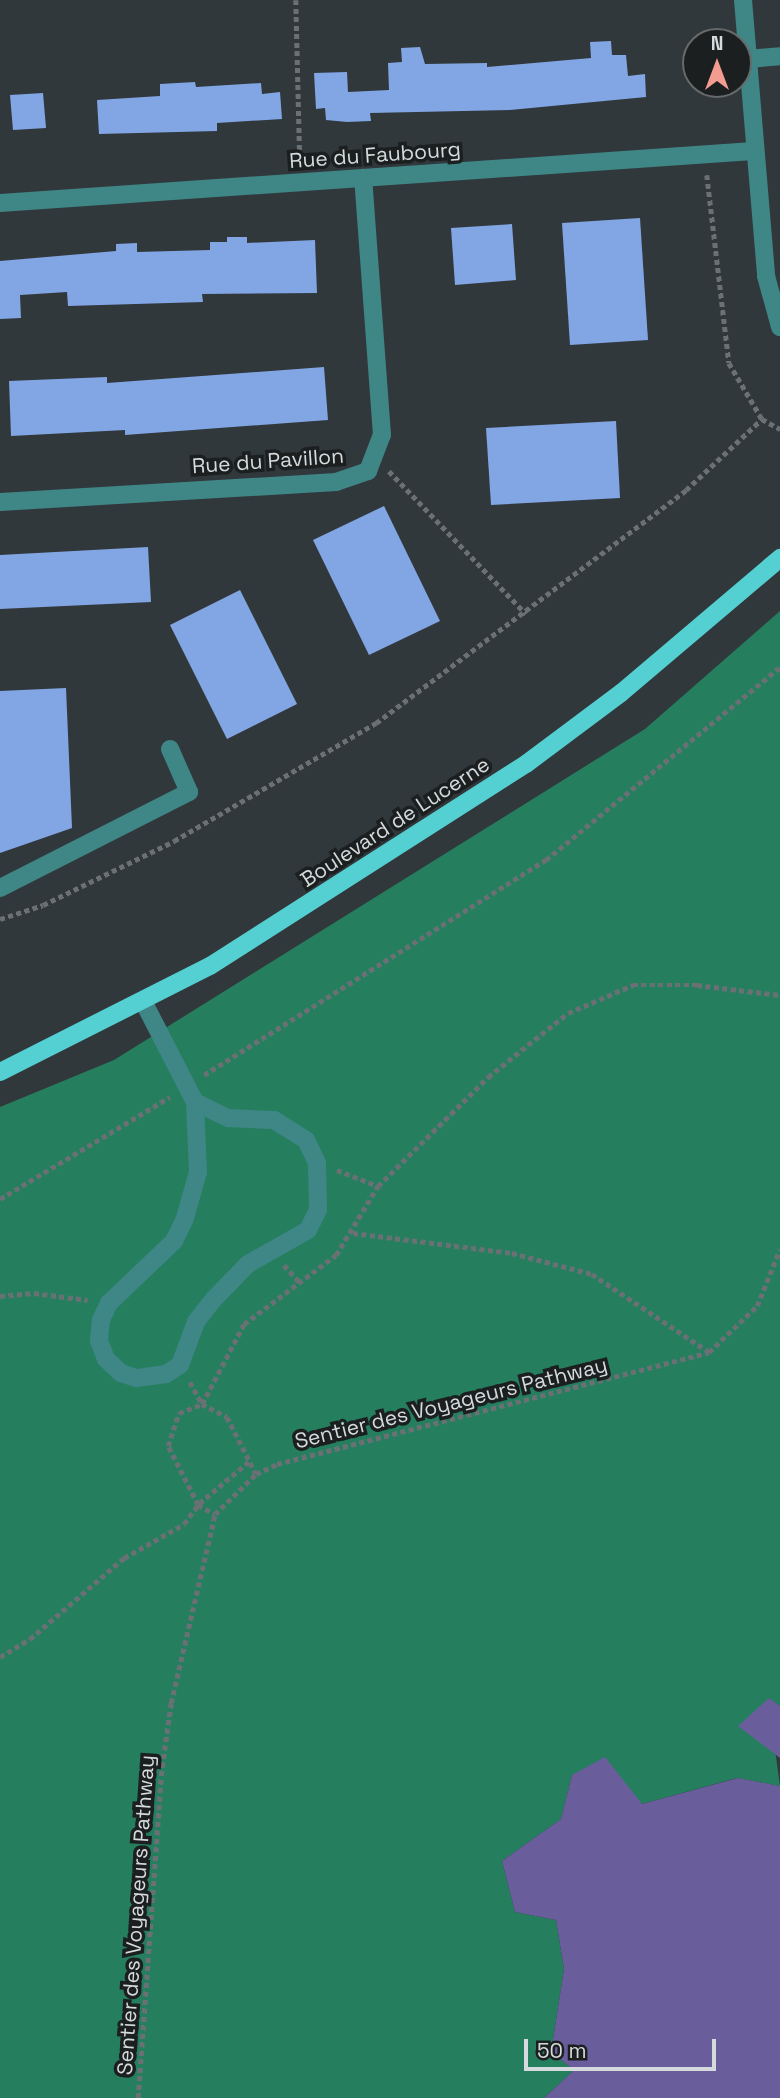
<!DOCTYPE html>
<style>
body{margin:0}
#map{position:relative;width:780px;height:2098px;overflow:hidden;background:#31383c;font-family:"Space Grotesk",sans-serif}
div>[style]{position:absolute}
.forest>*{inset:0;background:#257f5f}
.water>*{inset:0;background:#6a5d9c}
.building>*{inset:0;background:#82a6e4}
.path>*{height:4.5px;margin-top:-2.25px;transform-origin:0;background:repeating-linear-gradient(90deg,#6a7074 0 5px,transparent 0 8.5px)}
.minor>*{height:18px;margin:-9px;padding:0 9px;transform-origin:9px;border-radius:9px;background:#3f8687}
.major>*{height:18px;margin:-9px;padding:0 9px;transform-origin:9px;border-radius:9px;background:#55d0d2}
span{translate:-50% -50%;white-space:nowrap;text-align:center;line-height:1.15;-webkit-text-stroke:7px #1c1f20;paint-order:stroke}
.street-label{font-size:21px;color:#d5dadc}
.north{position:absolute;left:682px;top:28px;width:70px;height:70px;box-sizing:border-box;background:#1c1f20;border:2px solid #666a6b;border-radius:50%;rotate:0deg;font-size:19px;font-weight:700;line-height:28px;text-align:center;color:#d5dadc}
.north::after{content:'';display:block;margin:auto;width:24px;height:32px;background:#f59c90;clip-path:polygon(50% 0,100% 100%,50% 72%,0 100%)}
.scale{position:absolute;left:524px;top:2039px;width:192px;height:32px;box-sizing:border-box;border:4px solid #d5dadc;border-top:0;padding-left:9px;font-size:21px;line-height:24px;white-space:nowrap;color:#d5dadc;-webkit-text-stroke:5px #1c1f20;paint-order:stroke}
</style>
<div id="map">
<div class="forest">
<div style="clip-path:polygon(780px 611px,780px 1706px,768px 1698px,780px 1786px,737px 1778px,642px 1804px,572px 1775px,561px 1819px,502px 1861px,515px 1912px,556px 1920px,564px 1969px,551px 2052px,574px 2070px,544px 2098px,0 2098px,0 1107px,114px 1060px,645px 729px)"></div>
</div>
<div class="water">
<div style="clip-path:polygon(769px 1698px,780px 1706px,780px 1758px,738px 1726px)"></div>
<div style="clip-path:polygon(605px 1757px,642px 1804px,738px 1778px,780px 1786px,780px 2098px,544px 2098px,574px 2070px,551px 2052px,564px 1969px,556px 1920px,515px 1912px,502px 1861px,561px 1819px,572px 1775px)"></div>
</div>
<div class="building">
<div style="clip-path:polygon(611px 41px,612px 55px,626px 55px,628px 76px,645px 74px,646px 97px,510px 110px,370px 113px,371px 121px,347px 122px,326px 120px,325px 108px,316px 109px,314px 73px,347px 72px,348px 92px,389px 90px,388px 63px,402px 62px,401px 48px,420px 47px,425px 64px,487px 63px,487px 67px,591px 58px,590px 42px)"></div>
<div style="clip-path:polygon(195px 82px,196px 87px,261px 83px,262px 94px,280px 92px,282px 119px,217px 123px,217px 131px,99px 134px,97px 100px,160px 96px,160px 84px)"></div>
<div style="clip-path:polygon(43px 93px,46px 128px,13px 130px,10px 95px)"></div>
<div style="clip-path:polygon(640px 218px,648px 340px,570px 345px,562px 223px)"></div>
<div style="clip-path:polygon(512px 224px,516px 280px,455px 285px,451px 228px)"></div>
<div style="clip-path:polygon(227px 237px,247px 237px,247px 243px,315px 240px,317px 293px,202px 294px,203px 302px,68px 306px,67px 292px,20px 295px,21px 318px,0 319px,0 261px,116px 251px,116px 244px,137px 243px,137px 252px,210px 250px,210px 242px,227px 242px)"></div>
<div style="clip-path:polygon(324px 367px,328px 420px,125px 435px,125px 430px,11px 436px,9px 381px,107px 377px,107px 383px)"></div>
<div style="clip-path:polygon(616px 421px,620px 498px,491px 505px,486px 428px)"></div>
<div style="clip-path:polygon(384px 506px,440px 621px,369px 655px,313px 540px)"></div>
<div style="clip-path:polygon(148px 547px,151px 602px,0 609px,0 555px)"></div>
<div style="clip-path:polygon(240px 590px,297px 704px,227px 739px,170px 625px)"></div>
<div style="clip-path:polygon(66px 688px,72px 828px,0 853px,0 691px)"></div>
</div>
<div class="path">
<div style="left:296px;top:0;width:162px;rotate:88.6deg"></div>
<div style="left:707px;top:175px;width:189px;rotate:83.3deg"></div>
<div style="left:729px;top:363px;width:65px;rotate:59.5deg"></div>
<div style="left:762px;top:419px;width:21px;rotate:29deg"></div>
<div style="left:389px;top:471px;width:198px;rotate:46.2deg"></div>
<div style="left:0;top:919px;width:45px;rotate:-18deg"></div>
<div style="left:43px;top:905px;width:146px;rotate:-26deg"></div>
<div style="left:174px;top:841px;width:234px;rotate:-30.3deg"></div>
<div style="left:376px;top:723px;width:388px;rotate:-36.9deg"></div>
<div style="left:686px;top:490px;width:104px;rotate:-43.1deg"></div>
<div style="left:204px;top:1075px;width:404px;rotate:-32.2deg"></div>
<div style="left:546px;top:860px;width:303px;rotate:-39.5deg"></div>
<div style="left:337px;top:1170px;width:44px;rotate:21.3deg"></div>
<div style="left:0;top:1199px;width:198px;rotate:-31deg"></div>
<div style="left:353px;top:1233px;width:160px;rotate:7.2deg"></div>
<div style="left:512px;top:1253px;width:83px;rotate:14.7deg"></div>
<div style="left:592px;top:1274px;width:141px;rotate:33.7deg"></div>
<div style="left:284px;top:1265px;width:24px;rotate:48deg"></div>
<div style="left:0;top:1296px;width:34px;rotate:-5deg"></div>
<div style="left:34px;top:1293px;width:54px;rotate:7.4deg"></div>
<div style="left:190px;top:1382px;width:25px;rotate:61deg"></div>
<div style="left:202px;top:1404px;width:28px;rotate:27deg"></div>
<div style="left:227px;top:1417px;width:64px;rotate:63deg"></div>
<div style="left:249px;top:1462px;width:67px;rotate:139.9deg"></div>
<div style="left:198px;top:1505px;width:66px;rotate:-117deg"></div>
<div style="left:168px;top:1446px;width:35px;rotate:-72deg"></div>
<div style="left:179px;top:1413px;width:25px;rotate:-21deg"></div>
<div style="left:202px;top:1404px;width:90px;rotate:-62.3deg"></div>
<div style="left:244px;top:1324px;width:115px;rotate:-36.9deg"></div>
<div style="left:336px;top:1255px;width:81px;rotate:-58.7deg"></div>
<div style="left:378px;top:1186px;width:155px;rotate:-44.7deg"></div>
<div style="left:488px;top:1077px;width:102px;rotate:-38.7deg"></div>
<div style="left:568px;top:1013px;width:71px;rotate:-23.3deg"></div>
<div style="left:633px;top:985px;width:64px"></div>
<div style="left:697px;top:985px;width:84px;rotate:6.9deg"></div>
<div style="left:0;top:1657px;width:35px;rotate:-31deg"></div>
<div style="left:30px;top:1639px;width:124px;rotate:-40.8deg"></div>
<div style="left:124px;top:1558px;width:69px;rotate:-29.5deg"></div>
<div style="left:184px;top:1524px;width:24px;rotate:-54deg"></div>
<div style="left:198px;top:1505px;width:19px;rotate:28deg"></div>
<div style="left:138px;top:2098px;width:332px;rotate:-85.9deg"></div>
<div style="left:162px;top:1767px;width:65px;rotate:-82deg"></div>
<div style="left:171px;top:1703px;width:194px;rotate:-76.9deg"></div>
<div style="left:215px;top:1514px;width:57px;rotate:-44.3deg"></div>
<div style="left:256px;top:1474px;width:23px;rotate:-25deg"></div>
<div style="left:277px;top:1464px;width:446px;rotate:-14.5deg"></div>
<div style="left:709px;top:1352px;width:66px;rotate:-43.8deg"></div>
<div style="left:757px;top:1306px;width:61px;rotate:-68deg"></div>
</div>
<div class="minor">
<div style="left:743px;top:0;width:277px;rotate:85.2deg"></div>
<div style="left:766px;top:276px;width:53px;rotate:74.6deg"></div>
<div style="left:748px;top:59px;width:32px;rotate:-5deg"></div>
<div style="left:0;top:203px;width:755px;rotate:-3.95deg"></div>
<div style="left:0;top:502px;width:337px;rotate:-3.4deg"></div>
<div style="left:336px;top:482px;width:34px;rotate:-19deg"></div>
<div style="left:368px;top:471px;width:39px;rotate:-69deg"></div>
<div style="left:382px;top:435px;width:258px;rotate:-94.2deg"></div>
<div style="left:0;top:888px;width:212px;rotate:-26.9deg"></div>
<div style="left:189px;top:792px;width:47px;rotate:-113.8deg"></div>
<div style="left:143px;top:1001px;width:114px;rotate:62.8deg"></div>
<div style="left:195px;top:1102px;width:37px;rotate:26deg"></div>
<div style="left:228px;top:1118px;width:46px;rotate:2.5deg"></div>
<div style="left:274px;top:1120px;width:38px;rotate:32deg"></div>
<div style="left:306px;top:1140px;width:25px;rotate:64deg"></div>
<div style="left:317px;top:1163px;width:47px;rotate:88.8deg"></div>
<div style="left:318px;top:1210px;width:22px;rotate:117deg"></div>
<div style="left:308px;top:1230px;width:69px;rotate:150.5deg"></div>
<div style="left:248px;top:1264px;width:50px;rotate:134.2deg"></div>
<div style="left:213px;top:1300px;width:28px;rotate:128deg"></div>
<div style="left:196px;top:1322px;width:46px;rotate:110.4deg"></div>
<div style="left:180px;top:1365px;width:17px;rotate:147deg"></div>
<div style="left:166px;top:1374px;width:30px;rotate:172deg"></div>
<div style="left:136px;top:1378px;width:16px;rotate:-162deg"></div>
<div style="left:121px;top:1373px;width:21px;rotate:-137deg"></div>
<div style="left:106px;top:1359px;width:19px;rotate:-111deg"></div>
<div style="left:99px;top:1341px;width:21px;rotate:-85deg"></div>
<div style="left:101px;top:1320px;width:19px;rotate:-65deg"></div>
<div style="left:109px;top:1303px;width:90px;rotate:-43.6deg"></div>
<div style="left:174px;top:1241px;width:25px;rotate:-64deg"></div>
<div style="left:185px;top:1218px;width:48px;rotate:-74.2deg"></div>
<div style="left:198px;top:1172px;width:70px;rotate:-92.5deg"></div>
</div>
<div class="major">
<div style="left:0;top:1072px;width:235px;rotate:-26.8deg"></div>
<div style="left:210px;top:966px;width:375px;rotate:-32.6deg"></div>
<div style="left:526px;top:764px;width:119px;rotate:-36.8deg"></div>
<div style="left:621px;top:693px;width:209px;rotate:-40.3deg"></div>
</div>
<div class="street-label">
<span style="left:375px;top:155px;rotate:-4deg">Rue du Faubourg</span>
<span style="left:268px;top:461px;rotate:-4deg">Rue du Pavillon</span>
<span style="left:395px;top:822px;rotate:-33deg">Boulevard de Lucerne</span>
<span style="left:451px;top:1403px;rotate:-14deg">Sentier des Voyageurs Pathway</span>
<span style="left:136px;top:1915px;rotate:-86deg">Sentier des Voyageurs Pathway</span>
</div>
<div class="north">N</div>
<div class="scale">50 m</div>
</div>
